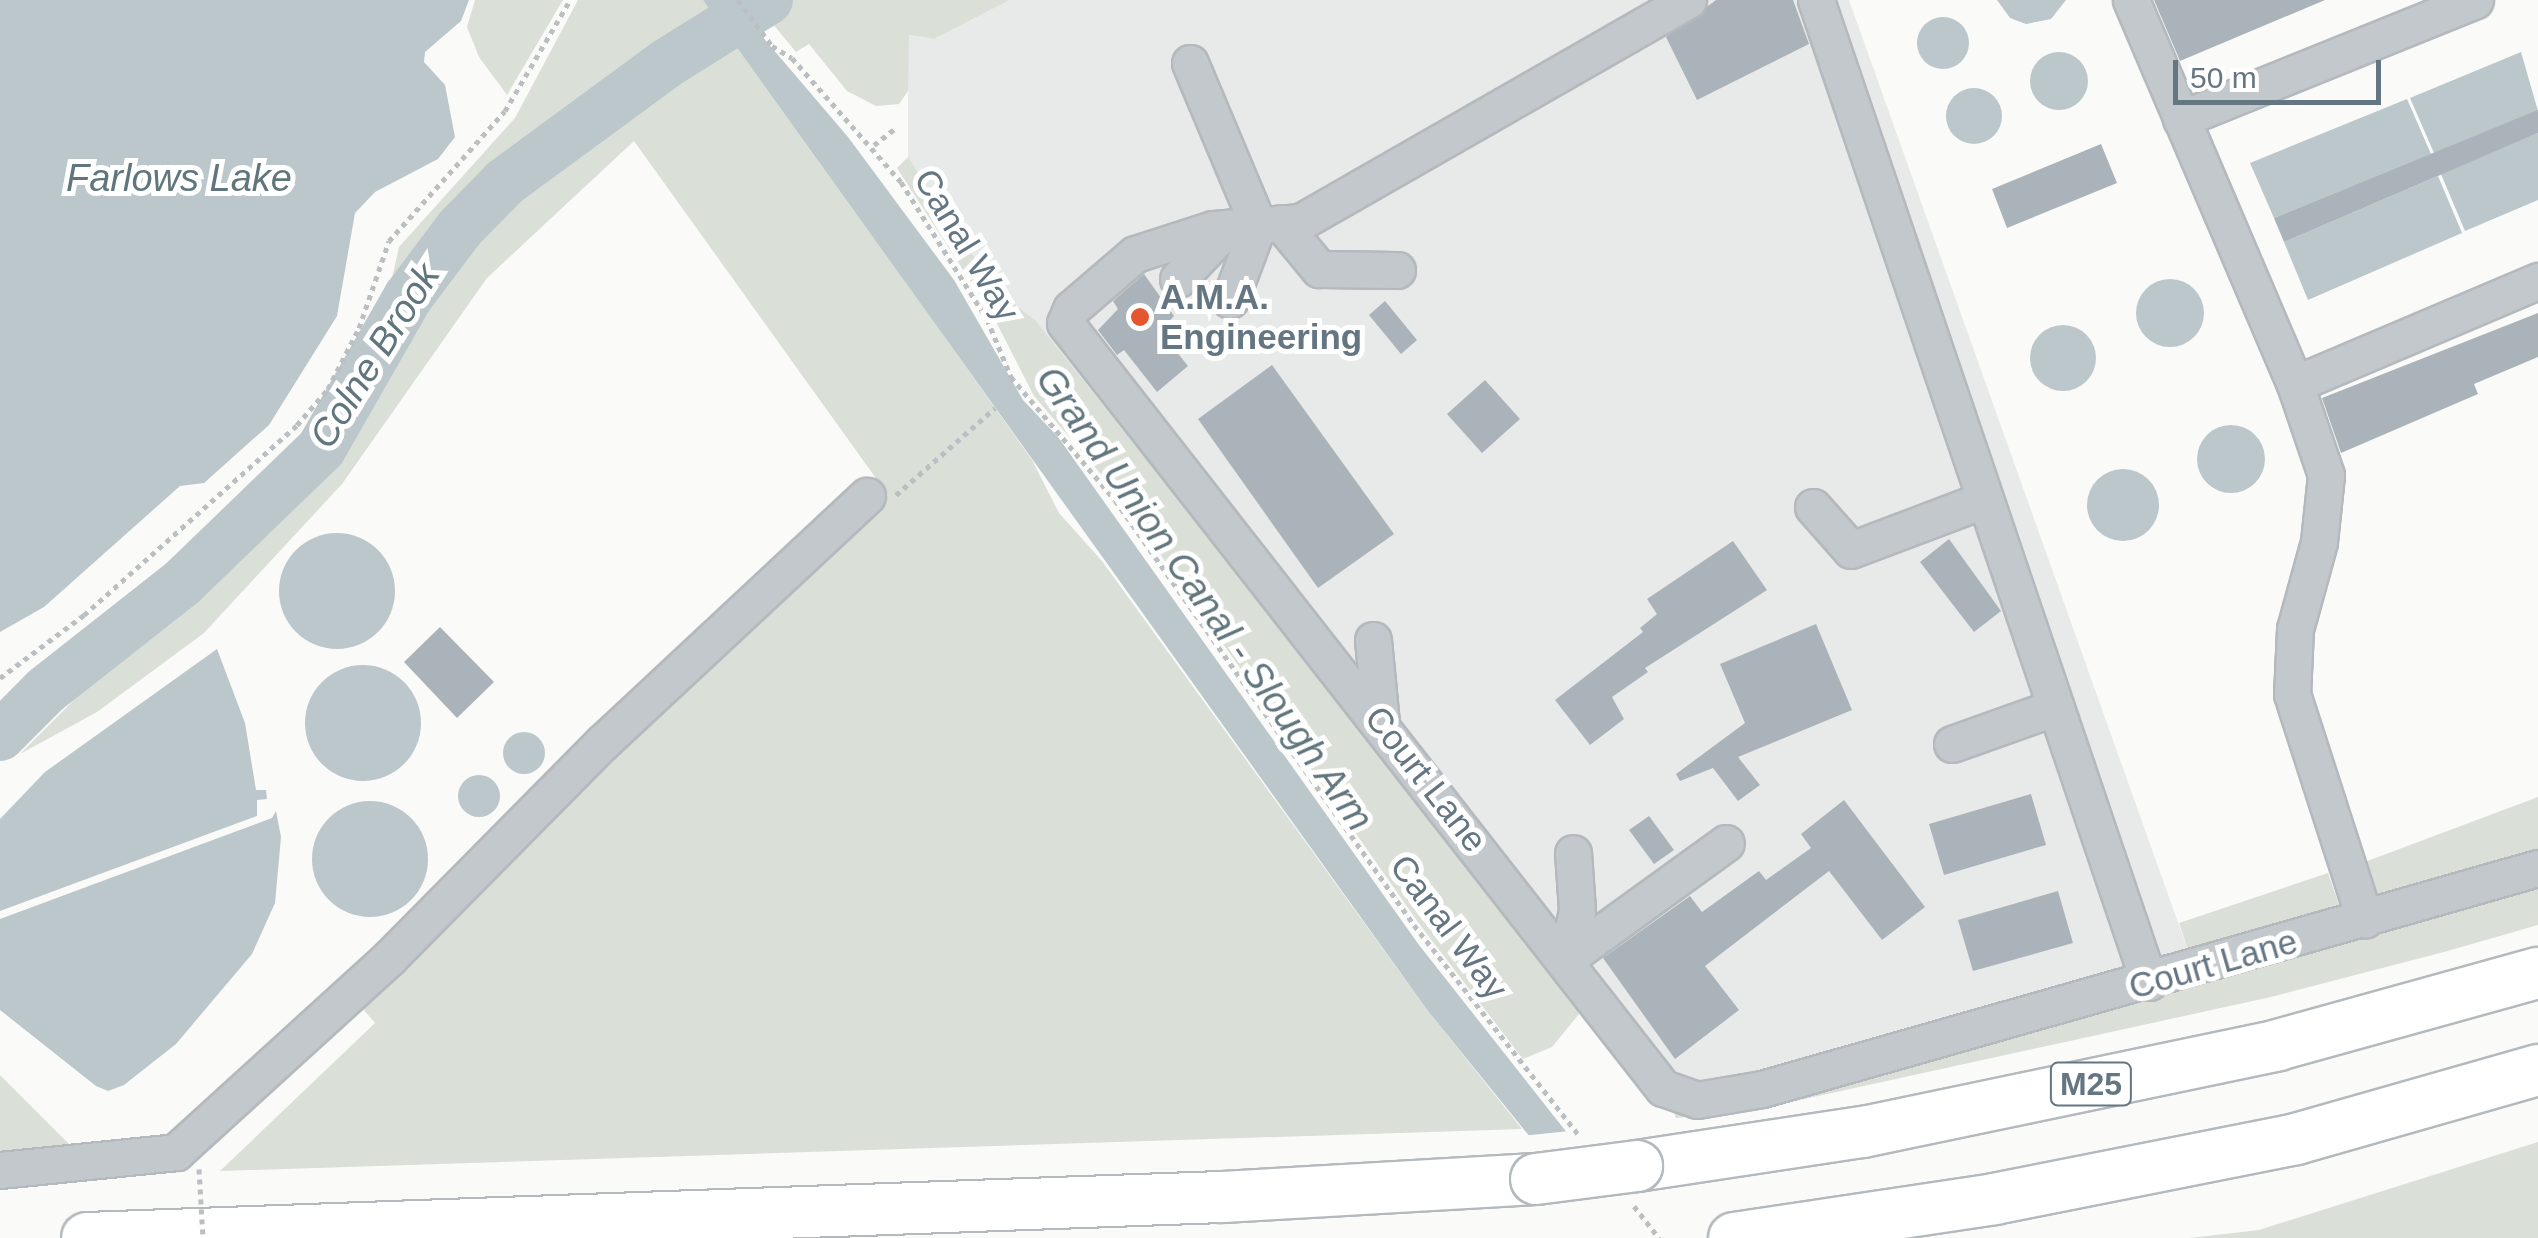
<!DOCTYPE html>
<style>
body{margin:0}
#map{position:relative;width:2538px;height:1238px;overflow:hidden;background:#fafaf8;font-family:Arial,sans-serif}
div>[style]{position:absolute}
.built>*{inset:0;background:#e8e9e9}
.green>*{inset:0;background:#dadfd7}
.water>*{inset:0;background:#bbc7cb}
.round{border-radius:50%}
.pier>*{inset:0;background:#fafaf8}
.river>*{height:50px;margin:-25px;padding:0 25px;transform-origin:25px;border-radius:25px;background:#bbc7cb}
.building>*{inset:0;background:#aab3b9}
.path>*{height:5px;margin-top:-2.5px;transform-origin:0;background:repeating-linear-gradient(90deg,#bbbfc2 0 5px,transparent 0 10px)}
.roads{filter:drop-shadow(2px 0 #b4b9bd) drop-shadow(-2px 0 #b4b9bd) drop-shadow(0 2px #b4b9bd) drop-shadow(0 -2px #b4b9bd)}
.minor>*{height:35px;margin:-17.5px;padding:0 17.5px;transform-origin:17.5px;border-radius:17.5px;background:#c3c8cc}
.highway>*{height:50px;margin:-25px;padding:0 25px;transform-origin:25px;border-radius:25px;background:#fff}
.path-bridge>*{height:5px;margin-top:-2.5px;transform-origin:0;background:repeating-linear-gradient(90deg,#bbbfc2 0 5px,transparent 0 10px)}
.bridges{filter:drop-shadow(2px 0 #b4b9bd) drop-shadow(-2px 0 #b4b9bd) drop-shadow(0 2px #b4b9bd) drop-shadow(0 -2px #b4b9bd)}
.highway-bridge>*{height:50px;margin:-25px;padding:0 25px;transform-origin:25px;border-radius:25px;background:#fff}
.dots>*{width:28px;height:28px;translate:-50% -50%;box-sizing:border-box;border:5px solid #fff;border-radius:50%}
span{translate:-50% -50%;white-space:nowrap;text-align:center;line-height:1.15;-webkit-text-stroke:10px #fff;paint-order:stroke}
.shield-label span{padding:2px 8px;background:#fff;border:2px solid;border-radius:8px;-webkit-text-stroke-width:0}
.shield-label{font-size:32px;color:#657683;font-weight:700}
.street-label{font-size:35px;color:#657683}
.poi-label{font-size:35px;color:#657683;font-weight:700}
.left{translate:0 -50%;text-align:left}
.water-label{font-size:38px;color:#60757c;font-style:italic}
.scale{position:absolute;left:2173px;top:60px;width:208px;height:45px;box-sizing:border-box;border:5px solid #657683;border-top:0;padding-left:12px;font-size:30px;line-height:35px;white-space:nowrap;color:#657683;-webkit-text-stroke:8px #fff;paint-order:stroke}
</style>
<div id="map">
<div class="built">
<div style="clip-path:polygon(1010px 0,1849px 0,2190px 956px,1657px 1100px,1036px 321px,996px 290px,908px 157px,908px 35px,934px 39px)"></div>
</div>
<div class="green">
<div style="clip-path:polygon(475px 0,563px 0,507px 95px,479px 57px,467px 27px)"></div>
<div style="clip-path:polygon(578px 0,703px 0,709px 7px,507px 170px,449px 229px,412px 280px,399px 292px,390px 287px,399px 247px,515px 118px)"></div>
<div style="clip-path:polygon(788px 0,1010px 0,934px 39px,909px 35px,908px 91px,899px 104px,876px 106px,847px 91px,809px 44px,796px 52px,767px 17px)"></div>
<div style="clip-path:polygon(737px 44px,1032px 460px,1059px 513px,1102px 561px,1428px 1011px,1522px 1129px,220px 1171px,375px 1023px,362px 1008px,508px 854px,888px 495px,634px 141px,487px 278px,342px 484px,204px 633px,97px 712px,20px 754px,324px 450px,413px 296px,463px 229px,506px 186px,587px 125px)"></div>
<div style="clip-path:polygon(908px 157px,996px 290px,1036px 321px,1584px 1008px,1552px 1047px,1523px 1059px,1420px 925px,1118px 494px,1034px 396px,993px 316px,897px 168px)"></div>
<div style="clip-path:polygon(2538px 797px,2538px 851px,2381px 897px,2354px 866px)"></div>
<div style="clip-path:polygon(2328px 873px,2342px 913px,2190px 956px,2179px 923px)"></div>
<div style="clip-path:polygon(2538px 873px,2538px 925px,2444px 952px,2271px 997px,1745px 1112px,1676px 1118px,1669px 1099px)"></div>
<div style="clip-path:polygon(0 1075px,77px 1152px,0 1160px)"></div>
<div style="clip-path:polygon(2538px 1142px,2538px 1238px,2190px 1238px,2259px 1230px)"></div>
</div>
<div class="water">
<div style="clip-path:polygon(0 0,469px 0,461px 21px,425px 52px,424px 62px,445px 85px,455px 137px,438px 159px,375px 192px,355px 213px,337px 316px,269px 425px,204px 483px,180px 486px,44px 607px,0 632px)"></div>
<div style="clip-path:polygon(703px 0,731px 0,848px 137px,954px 280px,1023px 400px,1058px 437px,1419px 945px,1650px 1238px,1612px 1238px,1428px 1011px)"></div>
<div style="clip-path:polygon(1997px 0,2066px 0,2051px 19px,2026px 24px,2010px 18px)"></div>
<div class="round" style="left:1917px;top:17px;width:52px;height:52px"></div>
<div class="round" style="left:2030px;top:52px;width:58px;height:58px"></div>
<div style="clip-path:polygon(2521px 52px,2538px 111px,2434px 153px,2410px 98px)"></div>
<div class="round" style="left:1946px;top:88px;width:56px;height:56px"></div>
<div style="clip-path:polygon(2407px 99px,2431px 154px,2274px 218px,2250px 163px)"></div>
<div style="clip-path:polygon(2538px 133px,2538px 200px,2465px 231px,2441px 174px)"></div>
<div style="clip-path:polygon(2438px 176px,2462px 233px,2308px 300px,2284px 242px)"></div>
<div class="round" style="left:2136px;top:279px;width:68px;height:68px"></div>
<div class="round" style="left:2030px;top:325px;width:66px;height:66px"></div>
<div class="round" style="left:2197px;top:425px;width:68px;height:68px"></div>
<div class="round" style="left:2087px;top:469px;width:72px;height:72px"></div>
<div class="round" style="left:279px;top:533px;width:116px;height:116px"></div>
<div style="clip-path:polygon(217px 649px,245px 723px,256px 790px,266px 790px,267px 799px,257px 800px,257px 816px,0 911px,0 819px,45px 772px)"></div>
<div class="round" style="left:305px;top:665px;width:116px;height:116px"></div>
<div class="round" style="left:503px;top:732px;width:42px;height:42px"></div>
<div class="round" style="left:458px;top:775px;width:42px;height:42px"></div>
<div class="round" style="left:312px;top:801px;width:116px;height:116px"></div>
<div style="clip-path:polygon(276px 811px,281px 837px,275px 903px,252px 954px,176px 1044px,124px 1085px,108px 1091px,96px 1086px,0 1010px,0 919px,272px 818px)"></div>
</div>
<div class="pier">
<div style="clip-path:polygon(1569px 1131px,1654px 1235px,1655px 1238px,1606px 1238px,1522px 1136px)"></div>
</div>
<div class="river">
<div style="left:0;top:736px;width:65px;rotate:-45deg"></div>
<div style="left:46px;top:690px;width:173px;rotate:-38.2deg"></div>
<div style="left:182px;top:583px;width:193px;rotate:-44deg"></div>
<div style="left:321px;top:449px;width:175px;rotate:-60.2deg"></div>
<div style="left:408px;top:297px;width:86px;rotate:-53deg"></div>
<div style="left:460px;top:228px;width:64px;rotate:-45.6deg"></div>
<div style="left:505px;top:182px;width:201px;rotate:-36.3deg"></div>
<div style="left:667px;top:63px;width:119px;rotate:-32deg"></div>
</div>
<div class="building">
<div style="clip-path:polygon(1716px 0,1793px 0,1809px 44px,1697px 100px,1666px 37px)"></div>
<div style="clip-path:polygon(2154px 0,2325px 0,2180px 61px)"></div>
<div style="clip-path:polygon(2538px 110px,2538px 133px,2284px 242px,2274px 218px)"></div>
<div style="clip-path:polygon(2101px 144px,2117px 183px,2007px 228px,1992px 189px)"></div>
<div style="clip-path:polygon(1144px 274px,1174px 316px,1160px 331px,1188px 366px,1157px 392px,1124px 350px,1117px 355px,1098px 330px,1118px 309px,1113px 301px)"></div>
<div style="clip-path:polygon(1385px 301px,1417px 340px,1401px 354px,1369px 315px)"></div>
<div style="clip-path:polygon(2538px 313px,2538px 357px,2474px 384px,2478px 394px,2341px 453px,2322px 398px)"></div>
<div style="clip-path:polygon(1272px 365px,1394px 534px,1318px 588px,1198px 419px)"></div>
<div style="clip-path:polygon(1485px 380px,1520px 419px,1482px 453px,1447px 414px)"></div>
<div style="clip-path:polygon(1949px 539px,2001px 611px,1974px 632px,1920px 562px)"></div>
<div style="clip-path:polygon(1733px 541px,1767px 590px,1645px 668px,1648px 672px,1612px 697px,1624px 719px,1590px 745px,1555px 700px,1643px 632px,1640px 628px,1657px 614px,1647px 599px)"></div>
<div style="clip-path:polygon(1816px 624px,1852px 710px,1738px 757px,1760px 785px,1738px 801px,1713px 768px,1680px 781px,1676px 774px,1745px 723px,1720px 664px)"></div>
<div style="clip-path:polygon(440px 627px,494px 682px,457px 718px,404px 662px)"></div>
<div style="clip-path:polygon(2031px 794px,2046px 845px,1944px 875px,1929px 824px)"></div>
<div style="clip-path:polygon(1844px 800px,1925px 907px,1882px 940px,1829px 871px,1705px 966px,1739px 1010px,1675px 1059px,1603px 958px,1690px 896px,1702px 912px,1759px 871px,1766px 880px,1811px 848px,1801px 834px)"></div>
<div style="clip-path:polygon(1649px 816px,1674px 850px,1654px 864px,1629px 830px)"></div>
<div style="clip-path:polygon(2058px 891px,2073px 943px,1973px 971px,1958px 920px)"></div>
</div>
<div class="path">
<div style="left:738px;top:0;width:57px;rotate:53.5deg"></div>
<div style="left:772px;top:46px;width:23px;rotate:31deg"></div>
<div style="left:792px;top:58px;width:165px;rotate:48.7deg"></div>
<div style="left:901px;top:182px;width:162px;rotate:57.9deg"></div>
<div style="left:987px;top:319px;width:63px;rotate:67.5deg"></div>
<div style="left:1011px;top:377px;width:161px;rotate:49.8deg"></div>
<div style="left:1115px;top:500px;width:520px;rotate:54.87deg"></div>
<div style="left:1414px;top:925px;width:266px;rotate:51.9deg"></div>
<div style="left:874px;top:145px;width:28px;rotate:-38deg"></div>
<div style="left:896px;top:495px;width:132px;rotate:-41.3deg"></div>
<div style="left:0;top:678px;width:105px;rotate:-36.9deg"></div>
<div style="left:84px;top:615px;width:285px;rotate:-41.7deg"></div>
<div style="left:297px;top:425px;width:48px;rotate:-49.3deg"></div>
<div style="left:328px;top:389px;width:68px;rotate:-63.1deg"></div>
<div style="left:359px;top:328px;width:92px;rotate:-71deg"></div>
<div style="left:389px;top:241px;width:174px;rotate:-48.3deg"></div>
<div style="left:505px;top:111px;width:129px;rotate:-59.6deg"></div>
<div style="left:1634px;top:1206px;width:41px;rotate:52deg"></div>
</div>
<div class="roads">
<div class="minor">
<div style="left:1688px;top:0;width:446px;rotate:150.2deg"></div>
<div style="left:1301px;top:222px;width:88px;rotate:175.5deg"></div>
<div style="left:1213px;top:229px;width:82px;rotate:162.2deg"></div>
<div style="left:1135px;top:254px;width:84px;rotate:139.3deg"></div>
<div style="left:1071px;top:309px;width:15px;rotate:113deg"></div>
<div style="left:1065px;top:323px;width:971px;rotate:51.99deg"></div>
<div style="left:1663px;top:1088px;width:36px;rotate:19deg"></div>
<div style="left:1697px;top:1100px;width:66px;rotate:-9.6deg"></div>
<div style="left:1762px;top:1089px;width:807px;rotate:-15.9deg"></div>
<div style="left:1816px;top:0;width:1037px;rotate:71.27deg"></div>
<div style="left:2131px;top:0;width:418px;rotate:66.9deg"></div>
<div style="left:2295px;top:384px;width:264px;rotate:-23deg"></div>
<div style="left:1190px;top:63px;width:176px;rotate:67.2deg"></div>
<div style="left:1258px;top:225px;width:80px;rotate:110.5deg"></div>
<div style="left:2181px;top:119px;width:317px;rotate:-22deg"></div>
<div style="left:1281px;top:223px;width:60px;rotate:50.4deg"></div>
<div style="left:1319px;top:269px;width:78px;rotate:0.7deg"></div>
<div style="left:1178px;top:279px;width:71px;rotate:-46.1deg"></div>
<div style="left:2295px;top:384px;width:96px;rotate:71.2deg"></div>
<div style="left:2326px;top:475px;width:67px;rotate:96deg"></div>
<div style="left:2319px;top:542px;width:90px;rotate:105.4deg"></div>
<div style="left:2295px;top:629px;width:65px;rotate:92.6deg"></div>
<div style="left:2292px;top:694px;width:237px;rotate:72.1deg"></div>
<div style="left:1813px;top:507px;width:57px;rotate:48.5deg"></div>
<div style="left:1851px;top:550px;width:141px;rotate:-20.7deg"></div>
<div style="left:1373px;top:640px;width:83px;rotate:84.5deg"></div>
<div style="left:1952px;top:744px;width:110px;rotate:-19.6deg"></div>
<div style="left:1567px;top:958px;width:196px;rotate:-35.9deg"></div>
<div style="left:1567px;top:958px;width:49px;rotate:-78.2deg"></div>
<div style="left:1577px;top:910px;width:57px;rotate:-94deg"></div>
<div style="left:0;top:1170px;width:177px;rotate:-5.8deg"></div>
<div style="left:176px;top:1152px;width:288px;rotate:-42.3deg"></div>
<div style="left:389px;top:958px;width:304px;rotate:-45.3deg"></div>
<div style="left:603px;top:742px;width:361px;rotate:-43deg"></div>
</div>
<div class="highway">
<div style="left:1637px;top:1166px;width:229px;rotate:-8.6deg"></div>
<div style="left:1863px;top:1132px;width:424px;rotate:-11.8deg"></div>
<div style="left:2278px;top:1045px;width:270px;rotate:-15.5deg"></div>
<div style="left:87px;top:1238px;width:1136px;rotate:-2.07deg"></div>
<div style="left:1222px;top:1197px;width:315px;rotate:-3.3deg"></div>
<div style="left:1734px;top:1238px;width:263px;rotate:-8.5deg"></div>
<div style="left:1994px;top:1199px;width:308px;rotate:-11.2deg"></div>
<div style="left:2296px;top:1139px;width:252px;rotate:-15.9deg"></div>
</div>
</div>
<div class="path-bridge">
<div style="left:199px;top:1169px;width:69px;rotate:86.7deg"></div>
</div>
<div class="bridges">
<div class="highway-bridge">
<div style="left:1536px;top:1179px;width:102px;rotate:-7.3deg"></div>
</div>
</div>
<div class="dots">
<div style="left:1140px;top:317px;background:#e4572e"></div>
</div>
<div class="shield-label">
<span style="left:2091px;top:1084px">M25</span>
</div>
<div class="street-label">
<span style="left:967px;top:245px;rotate:59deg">Canal Way</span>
<span style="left:1426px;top:779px;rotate:52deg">Court Lane</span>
<span style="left:1449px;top:927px;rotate:53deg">Canal Way</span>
<span style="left:2213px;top:964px;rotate:-16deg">Court Lane</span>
</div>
<div class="poi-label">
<span class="left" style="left:1160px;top:317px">A.M.A.<br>Engineering</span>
</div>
<div class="water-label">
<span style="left:179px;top:179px">Farlows Lake</span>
<span style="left:375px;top:356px;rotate:-58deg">Colne Brook</span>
<span style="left:1204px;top:599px;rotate:55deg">Grand Union Canal - Slough Arm</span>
</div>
<div class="scale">50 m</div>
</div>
